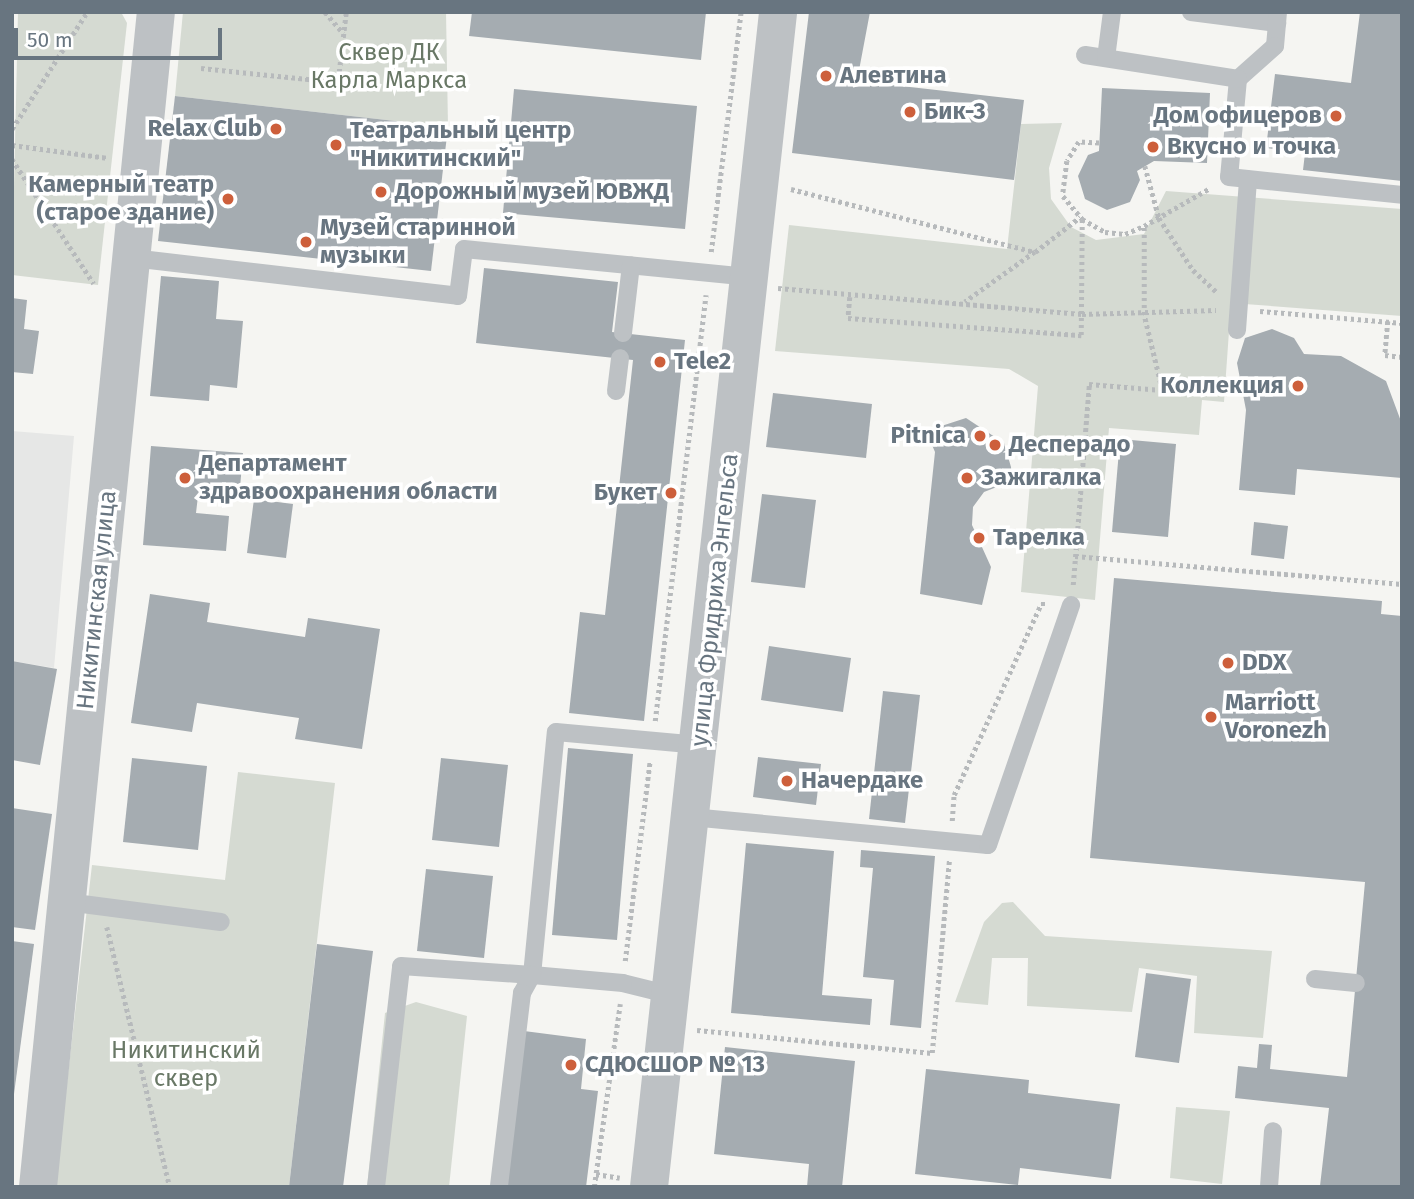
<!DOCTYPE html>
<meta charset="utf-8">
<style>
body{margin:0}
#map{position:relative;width:1414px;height:1199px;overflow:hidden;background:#f5f5f2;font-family:"Fira Sans",sans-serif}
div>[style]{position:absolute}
.built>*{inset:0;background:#e6e7e6}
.green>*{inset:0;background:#d5dad2}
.building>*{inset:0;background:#a5acb1}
.path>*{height:4.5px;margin-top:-2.25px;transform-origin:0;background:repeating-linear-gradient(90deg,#b7babc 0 3.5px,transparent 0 7px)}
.service>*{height:18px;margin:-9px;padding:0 9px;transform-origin:9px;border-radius:9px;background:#bdc1c4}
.tertiary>*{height:38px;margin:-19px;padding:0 19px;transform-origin:19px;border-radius:19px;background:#bdc1c4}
.dots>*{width:19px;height:19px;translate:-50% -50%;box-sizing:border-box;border:4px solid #fff;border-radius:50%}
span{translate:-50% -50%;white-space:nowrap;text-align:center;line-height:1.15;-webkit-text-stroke:7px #fff;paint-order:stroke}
.park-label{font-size:24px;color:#697866}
.poi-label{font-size:24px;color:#687580;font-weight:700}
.left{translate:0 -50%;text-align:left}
.right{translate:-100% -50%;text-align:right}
.street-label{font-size:24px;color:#687580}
.frame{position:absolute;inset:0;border:14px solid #687580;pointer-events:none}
.scale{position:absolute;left:14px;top:28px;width:208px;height:32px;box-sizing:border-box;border:4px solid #687580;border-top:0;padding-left:9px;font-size:21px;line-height:24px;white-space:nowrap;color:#687580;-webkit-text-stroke:5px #fff;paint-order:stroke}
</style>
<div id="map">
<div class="built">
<div style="clip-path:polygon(12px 431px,74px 436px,54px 668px,12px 661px)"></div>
</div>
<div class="green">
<div style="clip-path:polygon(18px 12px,121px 12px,127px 23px,98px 285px,12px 275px)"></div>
<div style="clip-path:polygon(183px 12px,446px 12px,448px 127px,175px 96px)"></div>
<div style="clip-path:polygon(1062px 123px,1049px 168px,1051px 199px,1071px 227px,1096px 240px,1144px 234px,1166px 191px,1402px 209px,1402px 316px,1231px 303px,1224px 402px,1202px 400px,1199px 435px,1109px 428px,1095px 600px,1021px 592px,1038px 386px,1009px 369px,775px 351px,789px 225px,1007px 249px,1021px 124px)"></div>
<div style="clip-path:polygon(238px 772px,335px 783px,289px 1187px,55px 1187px,92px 865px,225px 880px)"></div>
<div style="clip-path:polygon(1013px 902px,1045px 936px,1272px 951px,1263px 1038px,1194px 1033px,1197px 976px,1139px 968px,1132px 1012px,1027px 1006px,1028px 958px,992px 958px,988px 1005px,955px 1002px,984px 922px,1002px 903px)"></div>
<div style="clip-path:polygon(416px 1002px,467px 1016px,449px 1187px,367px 1187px,385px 1013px)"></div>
<div style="clip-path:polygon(1176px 1107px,1230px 1111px,1222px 1184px,1170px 1178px)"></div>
</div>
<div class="building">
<div style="clip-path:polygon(472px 12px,706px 12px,701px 60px,469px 36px)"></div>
<div style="clip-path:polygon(809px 12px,870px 12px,857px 81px,1024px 100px,1014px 180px,792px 153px)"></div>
<div style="clip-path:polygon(1360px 12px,1402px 12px,1402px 181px,1303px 170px,1305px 153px,1266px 148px,1275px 74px,1351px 83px)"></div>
<div style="clip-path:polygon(1102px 88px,1210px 93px,1207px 163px,1154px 161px,1137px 171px,1140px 180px,1130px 202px,1107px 210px,1085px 199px,1078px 176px,1088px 155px,1099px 151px)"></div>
<div style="clip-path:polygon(514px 89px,697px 106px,685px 229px,503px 213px)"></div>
<div style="clip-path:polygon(175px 96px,448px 127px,431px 271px,158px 241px)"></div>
<div style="clip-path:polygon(484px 268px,618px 282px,612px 332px,685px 340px,644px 721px,569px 713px,580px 612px,605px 615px,633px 360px,476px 343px)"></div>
<div style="clip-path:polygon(161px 276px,219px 281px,216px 319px,243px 321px,237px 388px,210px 385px,209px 401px,150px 396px)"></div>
<div style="clip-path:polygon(12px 298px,27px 300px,24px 329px,39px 331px,33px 374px,12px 372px)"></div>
<div style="clip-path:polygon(1272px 329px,1294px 338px,1304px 354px,1341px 356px,1386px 381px,1402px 424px,1402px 478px,1297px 469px,1295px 495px,1239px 490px,1246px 410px,1237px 363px,1245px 338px)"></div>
<div style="clip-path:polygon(773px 393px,872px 404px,866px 458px,766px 447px)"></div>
<div style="clip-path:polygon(966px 418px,1004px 443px,1011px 467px,1012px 481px,984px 492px,973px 507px,972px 525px,991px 567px,982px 605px,920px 594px,935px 452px,926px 431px)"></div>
<div style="clip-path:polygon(1120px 439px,1176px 444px,1168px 537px,1112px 532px)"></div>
<div style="clip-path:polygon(151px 446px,243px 453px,239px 499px,198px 496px,196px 513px,229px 516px,226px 551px,143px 545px)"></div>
<div style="clip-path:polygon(762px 494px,816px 500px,805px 588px,751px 582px)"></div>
<div style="clip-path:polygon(254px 499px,293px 504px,286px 558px,247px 553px)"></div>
<div style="clip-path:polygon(1254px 522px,1288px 526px,1284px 559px,1251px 555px)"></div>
<div style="clip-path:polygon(1114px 578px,1382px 601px,1381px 614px,1402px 616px,1402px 1187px,1320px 1186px,1329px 1108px,1235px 1098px,1238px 1066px,1257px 1068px,1259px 1044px,1272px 1045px,1270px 1069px,1347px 1077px,1365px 882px,1090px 858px)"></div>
<div style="clip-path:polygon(150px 594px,210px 603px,207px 622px,305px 637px,308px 618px,380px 629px,362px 749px,295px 739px,299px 718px,197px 703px,192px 732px,131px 723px)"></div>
<div style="clip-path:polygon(769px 646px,851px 658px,843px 712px,761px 700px)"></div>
<div style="clip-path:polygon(12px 661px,57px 669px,40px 765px,12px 760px)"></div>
<div style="clip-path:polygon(883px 691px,920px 695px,905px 823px,869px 819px)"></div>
<div style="clip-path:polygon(568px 748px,633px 754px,617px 940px,552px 935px)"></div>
<div style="clip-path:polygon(758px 757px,821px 764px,816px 805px,753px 797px)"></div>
<div style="clip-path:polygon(132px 758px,207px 766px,198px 850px,123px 842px)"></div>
<div style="clip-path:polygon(441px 758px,508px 765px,499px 847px,432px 840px)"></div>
<div style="clip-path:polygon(12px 808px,52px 814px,35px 930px,12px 927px)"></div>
<div style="clip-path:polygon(746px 843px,834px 851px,822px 995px,872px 999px,870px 1025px,731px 1013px)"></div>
<div style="clip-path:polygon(861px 850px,935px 856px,921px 1028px,890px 1025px,894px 980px,863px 977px,873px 868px,860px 867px)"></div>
<div style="clip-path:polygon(426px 869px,493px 876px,484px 958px,417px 951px)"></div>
<div style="clip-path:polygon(12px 941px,34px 944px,14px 1094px,12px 1094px)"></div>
<div style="clip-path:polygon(317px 944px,373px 951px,343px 1187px,289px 1187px)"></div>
<div style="clip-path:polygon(1146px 973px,1191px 979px,1179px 1063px,1135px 1057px)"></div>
<div style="clip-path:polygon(524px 1031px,586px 1039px,581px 1089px,598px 1091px,586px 1187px,506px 1187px)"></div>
<div style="clip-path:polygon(725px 1047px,855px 1061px,842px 1187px,807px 1187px,809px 1164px,714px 1154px)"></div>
<div style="clip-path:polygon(926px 1069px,1029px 1080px,1028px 1093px,1120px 1104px,1111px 1179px,1020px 1168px,1018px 1185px,915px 1174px)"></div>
</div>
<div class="path">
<div style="left:325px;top:12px;width:28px;rotate:49deg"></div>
<div style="left:201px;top:68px;width:127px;rotate:5.9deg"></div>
<div style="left:327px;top:81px;width:15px;rotate:-37deg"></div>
<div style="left:339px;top:72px;width:60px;rotate:-83.3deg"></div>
<div style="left:12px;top:129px;width:139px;rotate:-57.3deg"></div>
<div style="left:1099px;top:143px;width:20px;rotate:-177deg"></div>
<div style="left:1079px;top:142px;width:22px;rotate:122deg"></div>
<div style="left:1067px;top:161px;width:35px;rotate:97deg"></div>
<div style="left:1063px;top:196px;width:30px;rotate:50deg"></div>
<div style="left:1082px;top:219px;width:26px;rotate:29deg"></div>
<div style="left:1105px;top:232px;width:20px;rotate:6deg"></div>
<div style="left:1125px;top:234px;width:21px;rotate:-23deg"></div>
<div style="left:12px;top:145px;width:97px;rotate:7.7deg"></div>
<div style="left:12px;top:159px;width:149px;rotate:56.7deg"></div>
<div style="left:1145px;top:166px;width:54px;rotate:74.9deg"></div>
<div style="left:1159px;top:218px;width:62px;rotate:56.8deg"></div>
<div style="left:1193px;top:270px;width:33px;rotate:43deg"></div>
<div style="left:791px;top:189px;width:252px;rotate:14.5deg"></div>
<div style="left:1035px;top:252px;width:86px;rotate:144.5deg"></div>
<div style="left:711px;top:252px;width:242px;rotate:-82.9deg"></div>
<div style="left:1035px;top:252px;width:57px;rotate:-37.9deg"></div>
<div style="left:778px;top:288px;width:305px;rotate:4.9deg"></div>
<div style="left:1082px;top:314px;width:134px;rotate:-1.7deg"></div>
<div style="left:850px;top:297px;width:21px;rotate:95deg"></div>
<div style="left:848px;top:318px;width:234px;rotate:4.2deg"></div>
<div style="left:1081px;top:335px;width:116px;rotate:-89.5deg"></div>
<div style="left:1260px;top:311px;width:143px;rotate:4.8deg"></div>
<div style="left:1388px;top:321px;width:34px;rotate:95deg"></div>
<div style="left:1385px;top:355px;width:17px;rotate:7deg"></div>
<div style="left:1075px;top:556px;width:328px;rotate:4.9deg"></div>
<div style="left:1073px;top:585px;width:202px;rotate:-85.4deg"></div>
<div style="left:1089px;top:384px;width:73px;rotate:4.7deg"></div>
<div style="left:1162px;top:390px;width:77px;rotate:-103.5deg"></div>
<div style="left:1144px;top:315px;width:89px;rotate:-90deg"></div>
<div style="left:1144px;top:226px;width:76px;rotate:-29.9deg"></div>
<div style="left:655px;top:721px;width:429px;rotate:-83.2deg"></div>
<div style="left:952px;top:821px;width:26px;rotate:-86deg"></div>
<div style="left:954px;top:795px;width:210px;rotate:-65.5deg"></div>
<div style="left:1041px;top:604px;width:7px"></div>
<div style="left:107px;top:927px;width:268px;rotate:76.4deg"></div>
<div style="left:625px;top:961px;width:202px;rotate:-82.9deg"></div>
<div style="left:697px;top:1030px;width:236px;rotate:5.6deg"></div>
<div style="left:932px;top:1053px;width:193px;rotate:-84.9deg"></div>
<div style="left:596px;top:1174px;width:24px;rotate:9deg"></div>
<div style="left:594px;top:1187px;width:185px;rotate:-81.9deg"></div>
</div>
<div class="service">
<div style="left:1191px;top:12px;width:87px;rotate:7.3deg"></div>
<div style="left:1278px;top:12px;width:34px;rotate:95deg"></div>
<div style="left:1275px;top:46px;width:50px;rotate:138.3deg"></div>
<div style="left:1238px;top:79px;width:98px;rotate:95.2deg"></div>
<div style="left:1229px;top:177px;width:174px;rotate:5.9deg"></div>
<div style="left:1085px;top:55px;width:155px;rotate:8.9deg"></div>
<div style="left:1106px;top:58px;width:46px;rotate:-82.6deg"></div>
<div style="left:132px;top:258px;width:328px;rotate:6.6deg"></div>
<div style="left:458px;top:296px;width:47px;rotate:-82.7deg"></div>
<div style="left:464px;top:249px;width:288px;rotate:5.6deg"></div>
<div style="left:1237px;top:330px;width:151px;rotate:-85.8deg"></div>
<div style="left:623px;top:333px;width:68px;rotate:-83.3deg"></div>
<div style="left:616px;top:391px;width:33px;rotate:-83deg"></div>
<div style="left:691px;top:817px;width:298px;rotate:5.4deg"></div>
<div style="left:988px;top:845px;width:254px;rotate:-70.9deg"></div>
<div style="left:67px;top:902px;width:155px;rotate:7.4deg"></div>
<div style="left:1315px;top:979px;width:41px;rotate:5.6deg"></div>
<div style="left:671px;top:995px;width:49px;rotate:-166deg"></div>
<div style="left:623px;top:983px;width:91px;rotate:-175deg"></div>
<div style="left:532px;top:975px;width:244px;rotate:-84.4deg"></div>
<div style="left:556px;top:732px;width:144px;rotate:5.2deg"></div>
<div style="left:376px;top:1187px;width:222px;rotate:-83.5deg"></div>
<div style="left:401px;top:966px;width:131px;rotate:3.9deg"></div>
<div style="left:532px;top:975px;width:21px;rotate:119deg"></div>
<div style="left:522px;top:993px;width:195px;rotate:96.8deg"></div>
<div style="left:1269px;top:1187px;width:56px;rotate:-85.9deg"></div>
</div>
<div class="tertiary">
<div style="left:38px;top:1187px;width:1181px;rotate:-84.27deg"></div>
<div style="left:649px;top:1187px;width:1182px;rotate:-83.73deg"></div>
</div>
<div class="dots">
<div style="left:826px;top:76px;background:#cd5f3b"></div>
<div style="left:910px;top:112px;background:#cd5f3b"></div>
<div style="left:1336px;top:116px;background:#cd5f3b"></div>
<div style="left:276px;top:129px;background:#cd5f3b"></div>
<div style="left:336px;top:145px;background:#cd5f3b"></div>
<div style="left:1153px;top:147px;background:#cd5f3b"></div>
<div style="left:381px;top:192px;background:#cd5f3b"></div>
<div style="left:228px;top:199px;background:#cd5f3b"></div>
<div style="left:306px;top:242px;background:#cd5f3b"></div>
<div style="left:660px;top:362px;background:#cd5f3b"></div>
<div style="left:1298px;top:386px;background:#cd5f3b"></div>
<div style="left:980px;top:436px;background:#cd5f3b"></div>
<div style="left:995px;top:445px;background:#cd5f3b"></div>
<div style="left:185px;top:478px;background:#cd5f3b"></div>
<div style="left:967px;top:478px;background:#cd5f3b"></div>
<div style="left:671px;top:493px;background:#cd5f3b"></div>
<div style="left:979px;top:538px;background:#cd5f3b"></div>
<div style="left:1228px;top:663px;background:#cd5f3b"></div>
<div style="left:1211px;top:717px;background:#cd5f3b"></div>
<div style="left:787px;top:781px;background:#cd5f3b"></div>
<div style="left:571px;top:1065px;background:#cd5f3b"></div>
</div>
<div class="park-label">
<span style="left:389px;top:67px">Сквер ДК<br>Карла Маркса</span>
<span style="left:186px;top:1065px">Никитинский<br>сквер</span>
</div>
<div class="poi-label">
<span class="left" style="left:840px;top:76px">Алевтина</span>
<span class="left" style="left:924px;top:112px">Бик-3</span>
<span class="right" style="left:1322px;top:116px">Дом офицеров</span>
<span class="right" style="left:262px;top:129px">Relax Club</span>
<span class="left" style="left:350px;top:145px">Театральный центр<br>"Никитинский"</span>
<span class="left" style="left:1167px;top:147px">Вкусно и точка</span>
<span class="right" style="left:214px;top:199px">Камерный театр<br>(старое здание)</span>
<span class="left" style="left:395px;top:192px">Дорожный музей ЮВЖД</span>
<span class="left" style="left:320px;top:242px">Музей старинной<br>музыки</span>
<span class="left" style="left:674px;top:362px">Tele2</span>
<span class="right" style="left:1284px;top:386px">Коллекция</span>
<span class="right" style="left:966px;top:436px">Pitnica</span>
<span class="left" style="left:1009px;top:445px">Десперадо</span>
<span class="left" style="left:199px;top:478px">Департамент<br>здравоохранения области</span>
<span class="left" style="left:981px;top:478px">Зажигалка</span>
<span class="right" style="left:657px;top:493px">Букет</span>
<span class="left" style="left:993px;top:538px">Тарелка</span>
<span class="left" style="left:1242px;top:663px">DDX</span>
<span class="left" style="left:1225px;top:717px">Marriott<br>Voronezh</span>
<span class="left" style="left:801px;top:781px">Начердаке</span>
<span class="left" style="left:585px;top:1065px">СДЮСШОР № 13</span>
</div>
<div class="street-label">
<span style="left:97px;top:600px;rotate:-84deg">Никитинская улица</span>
<span style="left:715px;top:600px;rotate:-84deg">улица Фридриха Энгельса</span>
</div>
<div class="frame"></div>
<div class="scale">50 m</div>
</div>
